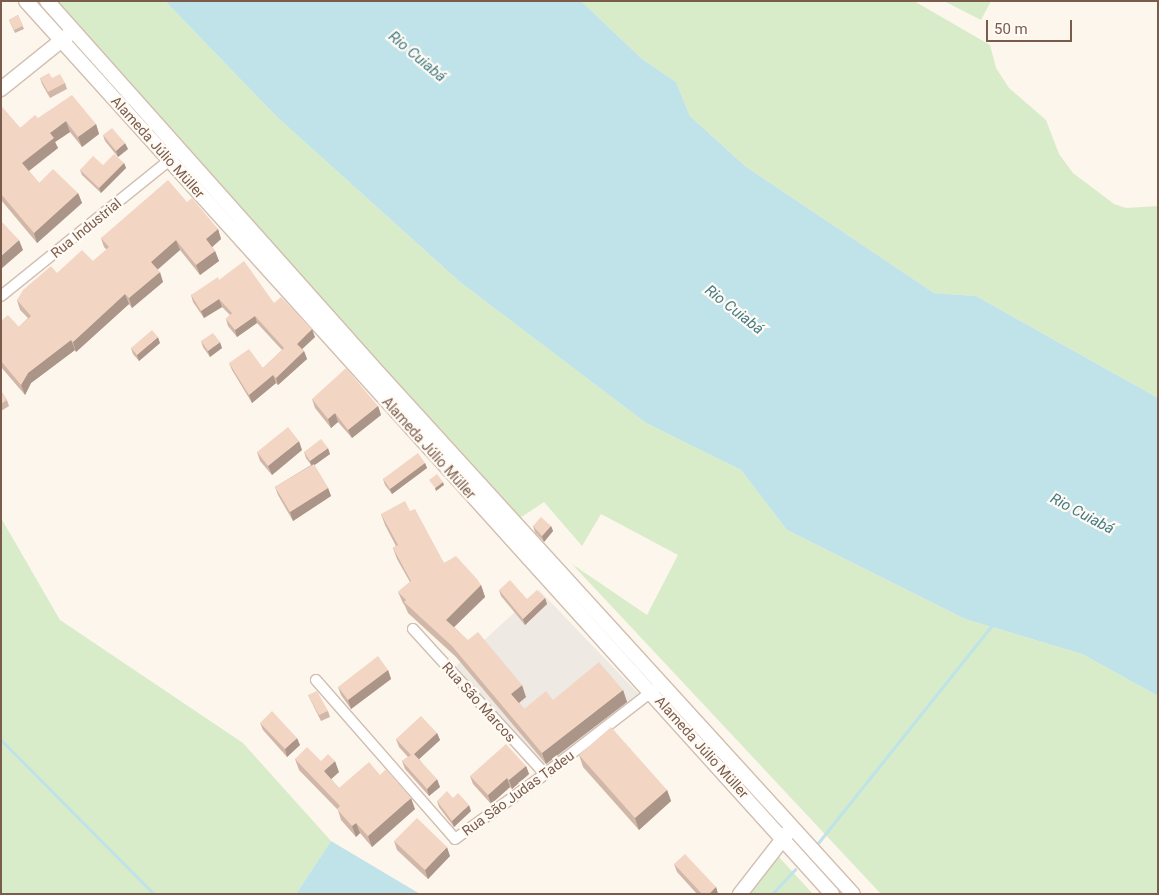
<!DOCTYPE html>
<meta charset="utf-8">
<style>
body{margin:0}
#map{position:relative;width:1159px;height:895px;overflow:hidden;background:#fdf6ec;font-family:Roboto,sans-serif}
div>[style]{position:absolute}
.industrial>*{inset:0;background:#efe9e4}
.green>*{inset:0;background:#d8ecc9}
.water>*{inset:0;background:#bfe3e8}
.stream>*{height:3px;margin:-1.5px;padding:0 1.5px;transform-origin:1.5px;border-radius:1.5px;background:#bfe3e8}
.roads{filter:drop-shadow(1px 0 #d1beb0) drop-shadow(-1px 0 #d1beb0) drop-shadow(0 1px #d1beb0) drop-shadow(0 -1px #d1beb0)}
.street>*{height:10px;margin:-5px;padding:0 5px;transform-origin:5px;border-radius:5px;background:#fff}
.secondary>*{height:14px;margin:-7px;padding:0 7px;transform-origin:7px;border-radius:7px;background:#fff}
.wall>*{inset:0;background:#d1b7a8}
.shaded-wall>*{inset:0;background:#aa9588}
.building>*{inset:0;background:#f3d5c3}
span{translate:-50% -50%;white-space:nowrap;text-align:center;line-height:1.15;-webkit-text-stroke:4.5px #fffaf3;paint-order:stroke}
.street-label{font-size:14px;color:#7a5c4d}
.water-label{font-size:15px;color:#437c86;font-style:italic}
.frame{position:absolute;inset:0;border:2px solid #7a5c4d;pointer-events:none}
.scale{position:absolute;left:986px;top:20px;width:86px;height:22px;box-sizing:border-box;border:2px solid #7a5c4d;border-top:0;padding-left:6px;font-size:15px;line-height:18px;white-space:nowrap;color:#7a5c4d;-webkit-text-stroke:4px #fffaf3;paint-order:stroke}
</style>
<div id="map">
<div class="industrial">
<div style="clip-path:polygon(539px 590px,641px 696px,547px 770px,456px 666px)"></div>
</div>
<div class="green">
<div style="clip-path:polygon(54px 1px,165px 1px,277px 117px,460px 282px,646px 423px,741px 470px,787px 530px,965px 619px,1082px 654px,1158px 696px,1158px 894px,881px 894px,572px 564px,647px 615px,678px 555px,601px 514px,582px 546px,544px 502px,520px 518px)"></div>
<div style="clip-path:polygon(581px 1px,914px 1px,990px 45px,996px 68px,1009px 88px,1046px 120px,1059px 154px,1073px 173px,1114px 204px,1126px 208px,1158px 206px,1158px 398px,976px 296px,934px 293px,745px 166px,690px 116px,676px 82px,642px 59px)"></div>
<div style="clip-path:polygon(944px 1px,991px 1px,981px 20px)"></div>
<div style="clip-path:polygon(1px 518px,60px 620px,243px 743px,331px 841px,296px 894px,1px 894px)"></div>
<div style="clip-path:polygon(777px 855px,813px 894px,748px 894px)"></div>
</div>
<div class="water">
<div style="clip-path:polygon(165px 1px,581px 1px,642px 59px,676px 82px,690px 116px,745px 166px,934px 293px,976px 296px,1158px 398px,1158px 696px,1082px 654px,965px 619px,787px 530px,741px 470px,646px 423px,460px 282px,277px 117px)"></div>
<div style="clip-path:polygon(331px 841px,420px 894px,296px 894px)"></div>
</div>
<div class="stream">
<div style="left:1px;top:740px;width:217px;rotate:45.2deg"></div>
<div style="left:818px;top:843px;width:279px;rotate:-51.4deg"></div>
<div style="left:772px;top:894px;width:34px;rotate:-47deg"></div>
</div>
<div class="roads">
<div class="street">
<div style="left:1px;top:296px;width:231px;rotate:-38.9deg"></div>
<div style="left:413px;top:629px;width:196px;rotate:47.7deg"></div>
<div style="left:316px;top:680px;width:211px;rotate:48.8deg"></div>
<div style="left:455px;top:839px;width:111px;rotate:-35.8deg"></div>
<div style="left:545px;top:774px;width:139px;rotate:-37.7deg"></div>
</div>
<div class="secondary">
<div style="left:26px;top:1px;width:1203px;rotate:47.93deg"></div>
<div style="left:47px;top:1px;width:489px;rotate:48.3deg"></div>
<div style="left:372px;top:366px;width:714px;rotate:47.67deg"></div>
<div style="left:1px;top:89px;width:85px;rotate:-38.8deg"></div>
<div style="left:740px;top:894px;width:80px;rotate:-52.1deg"></div>
</div>
</div>
<div class="wall">
<div style="clip-path:polygon(18px 15px,24px 29px,15px 33px,9px 20px)"></div>
<div style="clip-path:polygon(40px 78px,52px 78px,65px 83px,67px 89px,50px 98px,42px 84px)"></div>
<div style="clip-path:polygon(1px 106px,20px 128px,38px 118px,96px 124px,99px 134px,82px 147px,70px 132px,55px 142px,58px 148px,29px 171px,39px 183px,78px 193px,82px 203px,37px 243px,1px 200px)"></div>
<div style="clip-path:polygon(103px 135px,128px 149px,118px 157px,105px 141px)"></div>
<div style="clip-path:polygon(124px 163px,126px 168px,101px 193px,82px 175px,80px 170px,103px 165px)"></div>
<div style="clip-path:polygon(187px 202px,218px 229px,221px 239px,212px 247px,215px 251px,219px 261px,200px 275px,180px 250px,157px 269px,163px 282px,132px 308px,129px 304px,76px 352px,75px 350px,31px 383px,25px 395px,1px 367px,1px 321px,19px 327px,28px 318px,20px 310px,17px 300px,57px 273px,93px 261px,107px 250px,104px 247px,101px 238px)"></div>
<div style="clip-path:polygon(219px 280px,274px 303px,315px 337px,302px 349px,304px 351px,307px 359px,278px 385px,276px 383px,252px 403px,232px 370px,229px 363px,263px 368px,282px 350px,257px 323px,237px 337px,228px 326px,226px 319px,230px 315px,222px 307px,204px 318px,193px 302px,191px 295px)"></div>
<div style="clip-path:polygon(201px 341px,222px 348px,210px 357px,203px 347px)"></div>
<div style="clip-path:polygon(160px 343px,139px 361px,133px 354px,131px 348px)"></div>
<div style="clip-path:polygon(1px 391px,7px 400px,9px 406px,1px 411px)"></div>
<div style="clip-path:polygon(312px 399px,378px 406px,381px 415px,352px 438px,338px 422px,331px 428px,315px 408px)"></div>
<div style="clip-path:polygon(302px 450px,272px 475px,260px 461px,257px 452px)"></div>
<div style="clip-path:polygon(304px 452px,330px 454px,314px 465px,328px 488px,331px 496px,293px 521px,278px 495px,275px 487px,311px 465px,306px 458px)"></div>
<div style="clip-path:polygon(425px 463px,427px 468px,392px 494px,385px 485px,383px 479px)"></div>
<div style="clip-path:polygon(410px 511px,444px 563px,481px 585px,485px 597px,454px 627px,526px 697px,519px 703px,524px 709px,553px 700px,623px 690px,627px 702px,546px 764px,456px 657px,408px 613px,405px 606px,403px 603px,398px 592px,410px 582px,397px 559px,393px 548px,396px 546px,385px 525px,381px 514px)"></div>
<div style="clip-path:polygon(533px 526px,551px 526px,553px 531px,544px 542px,535px 532px)"></div>
<div style="clip-path:polygon(499px 590px,527px 599px,545px 598px,547px 604px,525px 625px,501px 596px)"></div>
<div style="clip-path:polygon(388px 670px,391px 679px,351px 709px,341px 695px,338px 687px)"></div>
<div style="clip-path:polygon(308px 695px,328px 711px,330px 717px,321px 721px)"></div>
<div style="clip-path:polygon(260px 723px,300px 745px,287px 757px,263px 730px)"></div>
<div style="clip-path:polygon(437px 733px,440px 740px,419px 759px,440px 787px,429px 796px,405px 769px,402px 761px,408px 757px,399px 747px,396px 739px)"></div>
<div style="clip-path:polygon(579px 755px,667px 790px,671px 801px,639px 830px,583px 767px)"></div>
<div style="clip-path:polygon(295px 759px,321px 761px,339px 772px,331px 779px,339px 788px,380px 775px,415px 809px,372px 847px,360px 833px,356px 837px,341px 820px,338px 810px,299px 770px)"></div>
<div style="clip-path:polygon(526px 766px,529px 774px,512px 789px,510px 787px,491px 804px,473px 784px,470px 776px)"></div>
<div style="clip-path:polygon(437px 801px,471px 811px,454px 827px,439px 807px)"></div>
<div style="clip-path:polygon(394px 841px,450px 856px,428px 879px,397px 850px)"></div>
<div style="clip-path:polygon(674px 864px,716px 887px,718px 894px,697px 894px,677px 872px)"></div>
</div>
<div class="shaded-wall">
<div style="clip-path:polygon(66px 121px,70px 132px,55px 142px,58px 148px,26px 173px,22px 163px,50px 133px)"></div>
<div style="clip-path:polygon(96px 124px,99px 134px,82px 147px,78px 137px)"></div>
<div style="clip-path:polygon(125px 143px,128px 149px,118px 157px,116px 151px)"></div>
<div style="clip-path:polygon(124px 163px,126px 168px,101px 193px,99px 188px)"></div>
<div style="clip-path:polygon(78px 193px,82px 203px,37px 243px,34px 233px)"></div>
<div style="clip-path:polygon(218px 229px,221px 239px,210px 249px,206px 239px)"></div>
<div style="clip-path:polygon(19px 240px,23px 250px,1px 269px,1px 256px)"></div>
<div style="clip-path:polygon(176px 240px,180px 250px,155px 272px,151px 262px)"></div>
<div style="clip-path:polygon(215px 251px,219px 261px,200px 275px,196px 265px)"></div>
<div style="clip-path:polygon(160px 272px,163px 282px,132px 308px,129px 298px)"></div>
<div style="clip-path:polygon(125px 294px,129px 304px,76px 352px,73px 342px)"></div>
<div style="clip-path:polygon(219px 299px,222px 307px,204px 318px,201px 311px)"></div>
<div style="clip-path:polygon(255px 316px,257px 323px,237px 337px,235px 330px)"></div>
<div style="clip-path:polygon(312px 329px,315px 337px,300px 351px,297px 344px)"></div>
<div style="clip-path:polygon(158px 337px,160px 343px,139px 361px,137px 355px)"></div>
<div style="clip-path:polygon(71px 340px,75px 350px,31px 383px,25px 395px,21px 385px,28px 373px)"></div>
<div style="clip-path:polygon(220px 342px,222px 348px,210px 357px,208px 351px)"></div>
<div style="clip-path:polygon(304px 351px,307px 359px,278px 385px,276px 378px)"></div>
<div style="clip-path:polygon(273px 375px,276px 383px,252px 403px,249px 395px)"></div>
<div style="clip-path:polygon(378px 406px,381px 415px,352px 438px,348px 430px)"></div>
<div style="clip-path:polygon(335px 413px,338px 422px,331px 428px,328px 419px)"></div>
<div style="clip-path:polygon(299px 441px,302px 450px,272px 475px,268px 466px)"></div>
<div style="clip-path:polygon(328px 448px,330px 454px,312px 467px,310px 461px)"></div>
<div style="clip-path:polygon(425px 463px,427px 468px,392px 494px,390px 489px)"></div>
<div style="clip-path:polygon(443px 482px,444px 485px,436px 491px,435px 488px)"></div>
<div style="clip-path:polygon(328px 488px,331px 496px,293px 521px,290px 512px)"></div>
<div style="clip-path:polygon(551px 526px,553px 531px,544px 542px,542px 536px)"></div>
<div style="clip-path:polygon(481px 585px,485px 597px,450px 631px,446px 620px)"></div>
<div style="clip-path:polygon(545px 598px,547px 604px,525px 625px,523px 619px)"></div>
<div style="clip-path:polygon(388px 670px,391px 679px,351px 709px,348px 700px)"></div>
<div style="clip-path:polygon(522px 685px,526px 697px,515px 706px,511px 694px)"></div>
<div style="clip-path:polygon(623px 690px,627px 702px,546px 764px,542px 753px)"></div>
<div style="clip-path:polygon(437px 733px,440px 740px,417px 761px,414px 754px)"></div>
<div style="clip-path:polygon(297px 738px,300px 745px,287px 757px,285px 749px)"></div>
<div style="clip-path:polygon(335px 761px,339px 772px,328px 782px,324px 771px)"></div>
<div style="clip-path:polygon(526px 766px,529px 774px,512px 789px,509px 780px)"></div>
<div style="clip-path:polygon(507px 778px,510px 787px,491px 804px,488px 795px)"></div>
<div style="clip-path:polygon(437px 779px,440px 787px,429px 796px,427px 789px)"></div>
<div style="clip-path:polygon(667px 790px,671px 801px,639px 830px,635px 818px)"></div>
<div style="clip-path:polygon(411px 798px,415px 809px,372px 847px,368px 836px)"></div>
<div style="clip-path:polygon(469px 805px,471px 811px,454px 827px,452px 821px)"></div>
<div style="clip-path:polygon(356px 823px,360px 833px,356px 837px,352px 826px)"></div>
<div style="clip-path:polygon(447px 847px,450px 856px,428px 879px,425px 870px)"></div>
<div style="clip-path:polygon(716px 887px,718px 894px,709px 894px)"></div>
</div>
<div class="building">
<div style="clip-path:polygon(18px 15px,23px 26px,14px 30px,9px 20px)"></div>
<div style="clip-path:polygon(49px 73px,52px 78px,60px 74px,65px 83px,48px 92px,40px 78px)"></div>
<div style="clip-path:polygon(72px 95px,96px 124px,78px 137px,66px 121px,50px 133px,54px 138px,22px 163px,39px 183px,53px 169px,78px 193px,34px 233px,1px 194px,1px 106px,20px 128px,35px 115px,38px 118px)"></div>
<div style="clip-path:polygon(112px 128px,125px 143px,116px 151px,103px 135px)"></div>
<div style="clip-path:polygon(114px 154px,124px 163px,99px 188px,80px 170px,93px 156px,103px 165px)"></div>
<div style="clip-path:polygon(168px 180px,187px 202px,192px 198px,218px 229px,206px 239px,215px 251px,196px 265px,176px 240px,151px 262px,160px 272px,129px 298px,125px 294px,73px 342px,71px 340px,28px 373px,21px 385px,1px 361px,1px 321px,8px 315px,19px 327px,31px 316px,17px 300px,23px 290px,51px 266px,57px 273px,82px 250px,93px 261px,109px 247px,101px 238px)"></div>
<div style="clip-path:polygon(1px 221px,19px 240px,1px 256px)"></div>
<div style="clip-path:polygon(244px 261px,274px 303px,281px 297px,312px 329px,297px 344px,304px 351px,276px 378px,273px 375px,249px 395px,229px 363px,249px 349px,263px 368px,284px 348px,255px 316px,235px 330px,226px 319px,232px 313px,219px 299px,201px 311px,191px 295px,218px 277px,219px 280px)"></div>
<div style="clip-path:polygon(152px 330px,158px 337px,137px 355px,131px 348px)"></div>
<div style="clip-path:polygon(213px 333px,220px 342px,208px 351px,201px 341px)"></div>
<div style="clip-path:polygon(346px 368px,378px 406px,348px 430px,335px 413px,328px 419px,312px 399px)"></div>
<div style="clip-path:polygon(1px 391px,7px 400px,1px 404px)"></div>
<div style="clip-path:polygon(288px 427px,299px 441px,268px 466px,257px 452px)"></div>
<div style="clip-path:polygon(321px 439px,328px 448px,310px 461px,304px 452px)"></div>
<div style="clip-path:polygon(418px 453px,425px 463px,390px 489px,383px 479px)"></div>
<div style="clip-path:polygon(314px 464px,328px 488px,290px 512px,275px 487px)"></div>
<div style="clip-path:polygon(437px 474px,443px 482px,435px 488px,429px 480px)"></div>
<div style="clip-path:polygon(405px 501px,410px 511px,415px 509px,444px 563px,456px 556px,477px 579px,481px 585px,446px 620px,468px 640px,478px 632px,522px 685px,511px 694px,524px 709px,546px 691px,553px 700px,599px 662px,623px 690px,542px 753px,452px 646px,404px 602px,406px 600px,398px 592px,411px 581px,393px 548px,398px 545px,381px 514px)"></div>
<div style="clip-path:polygon(541px 517px,551px 526px,542px 536px,533px 526px)"></div>
<div style="clip-path:polygon(510px 580px,527px 599px,537px 590px,545px 598px,523px 619px,499px 590px)"></div>
<div style="clip-path:polygon(378px 656px,388px 670px,348px 700px,338px 687px)"></div>
<div style="clip-path:polygon(317px 691px,328px 711px,319px 715px,308px 695px)"></div>
<div style="clip-path:polygon(272px 711px,297px 738px,285px 749px,260px 723px)"></div>
<div style="clip-path:polygon(421px 716px,437px 733px,414px 754px,437px 779px,427px 789px,402px 761px,411px 755px,396px 739px)"></div>
<div style="clip-path:polygon(611px 727px,667px 790px,635px 818px,579px 755px)"></div>
<div style="clip-path:polygon(506px 744px,526px 766px,509px 780px,507px 778px,488px 795px,470px 776px)"></div>
<div style="clip-path:polygon(307px 747px,321px 761px,328px 754px,335px 761px,324px 771px,339px 788px,369px 762px,380px 775px,386px 769px,411px 798px,368px 836px,356px 823px,352px 826px,337px 809px,340px 806px,295px 759px)"></div>
<div style="clip-path:polygon(447px 791px,453px 798px,458px 793px,469px 805px,452px 821px,437px 801px)"></div>
<div style="clip-path:polygon(417px 818px,447px 847px,425px 870px,394px 841px)"></div>
<div style="clip-path:polygon(685px 854px,716px 887px,709px 894px,702px 894px,674px 864px)"></div>
</div>
<div class="street-label">
<span style="left:158px;top:147px;rotate:48deg">Alameda Júlio Müller</span>
<span style="left:86px;top:228px;rotate:-39deg">Rua Industrial</span>
<span style="left:429px;top:448px;rotate:48deg">Alameda Júlio Müller</span>
<span style="left:479px;top:702px;rotate:48deg">Rua São Marcos</span>
<span style="left:702px;top:747px;rotate:48deg">Alameda Júlio Müller</span>
<span style="left:518px;top:793px;rotate:-36deg">Rua São Judas Tadeu</span>
</div>
<div class="water-label">
<span style="left:417px;top:57px;rotate:40deg">Rio Cuiabá</span>
<span style="left:734px;top:310px;rotate:38deg">Rio Cuiabá</span>
<span style="left:1082px;top:514px;rotate:28deg">Rio Cuiabá</span>
</div>
<div class="frame"></div>
<div class="scale">50 m</div>
</div>
